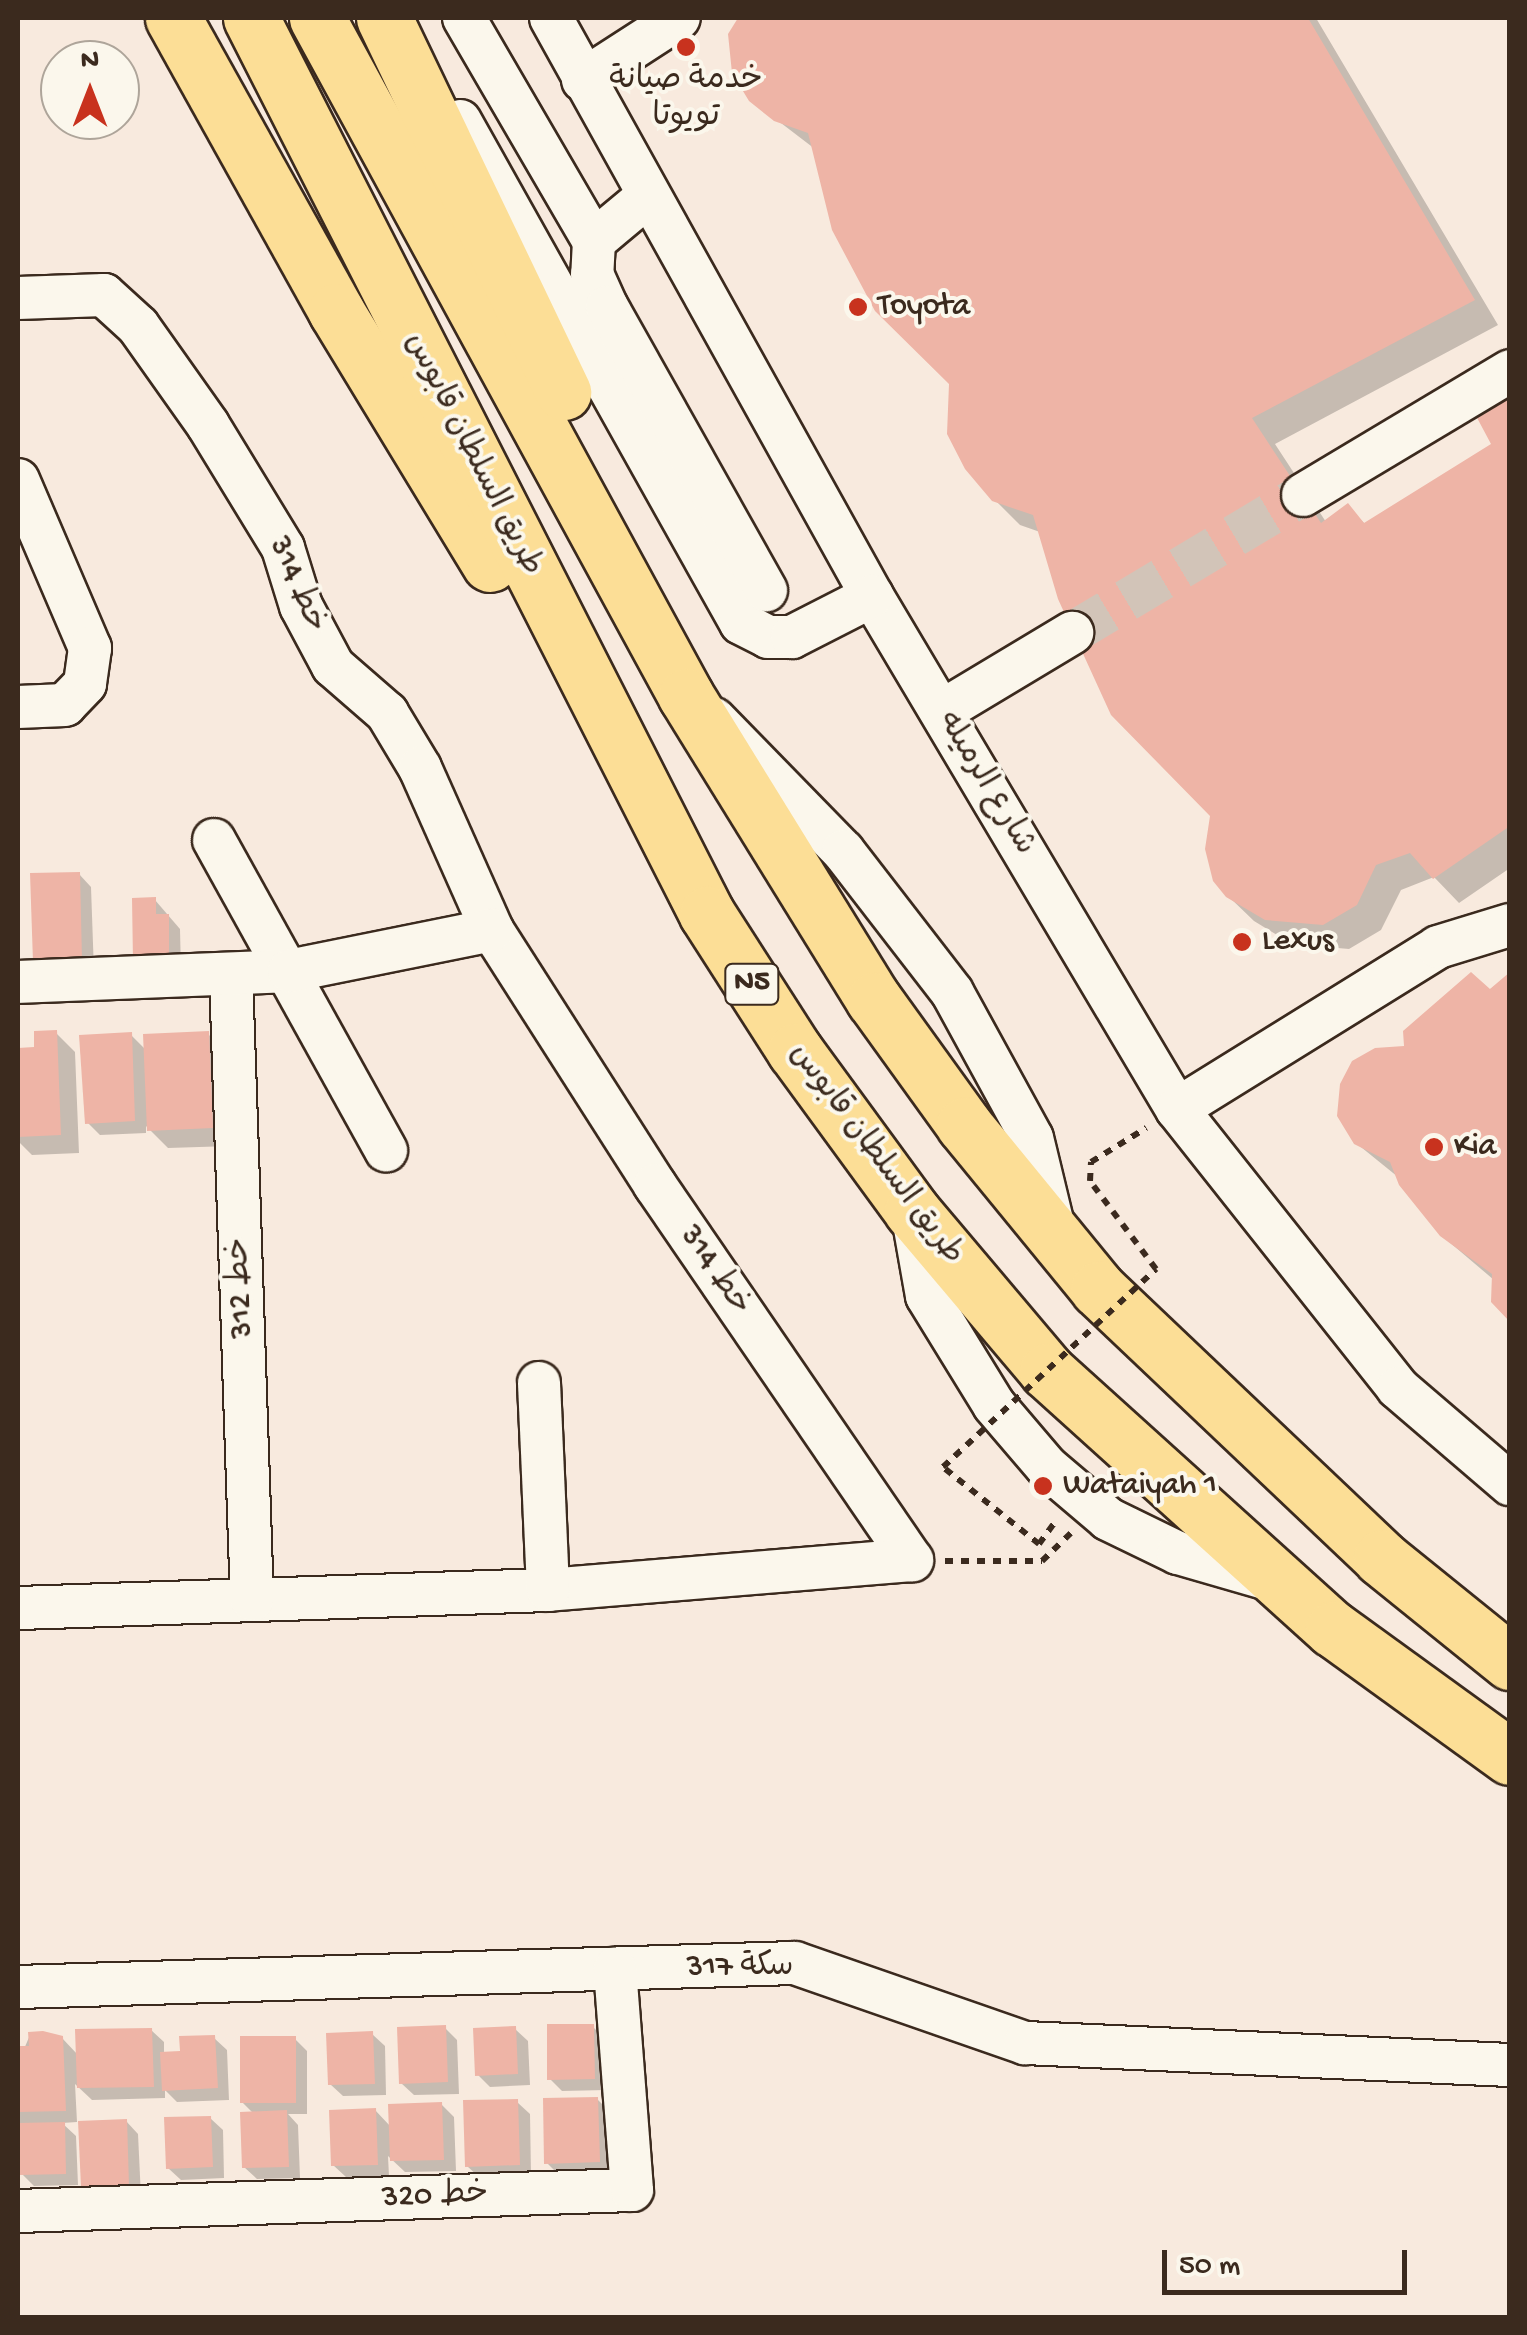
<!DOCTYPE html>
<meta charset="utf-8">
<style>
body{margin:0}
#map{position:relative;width:1527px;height:2335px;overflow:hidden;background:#f8eade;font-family:"Gochi Hand","Playpen Sans Arabic",sans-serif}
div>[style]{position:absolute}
.shadow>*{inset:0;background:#0003}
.building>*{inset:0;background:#eeb4a6}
.minor-tunnel>*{height:42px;margin-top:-21px;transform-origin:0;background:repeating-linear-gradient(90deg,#d2c4b8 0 42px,transparent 0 63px)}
.path>*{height:6px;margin-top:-3px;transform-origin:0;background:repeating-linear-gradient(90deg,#3b2a1e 0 8px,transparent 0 16px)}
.roads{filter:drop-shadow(2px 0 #3b2a1e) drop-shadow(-2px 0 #3b2a1e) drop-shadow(0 2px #3b2a1e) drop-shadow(0 -2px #3b2a1e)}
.minor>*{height:42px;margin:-21px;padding:0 21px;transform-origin:21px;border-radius:21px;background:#fbf7ec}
.highway>*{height:55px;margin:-27.5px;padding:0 27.5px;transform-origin:27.5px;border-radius:27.5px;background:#fcde96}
.path-bridge>*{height:6px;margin-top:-3px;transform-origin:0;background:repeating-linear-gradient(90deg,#3b2a1e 0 8px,transparent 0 16px)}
.dots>*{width:28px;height:28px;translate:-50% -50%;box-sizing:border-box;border:5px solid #fbf7ec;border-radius:50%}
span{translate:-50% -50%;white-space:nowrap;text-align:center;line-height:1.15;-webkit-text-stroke:8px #fbf7ec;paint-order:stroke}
.shield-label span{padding:2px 8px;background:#fbf7ec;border:2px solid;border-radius:8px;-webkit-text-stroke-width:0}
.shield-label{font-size:30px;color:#3b2a1e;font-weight:700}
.poi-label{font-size:32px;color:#3b2a1e}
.left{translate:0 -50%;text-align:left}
.street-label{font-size:32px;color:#3b2a1e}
.frame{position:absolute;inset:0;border:20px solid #3b2a1e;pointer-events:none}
.north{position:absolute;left:40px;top:40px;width:100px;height:100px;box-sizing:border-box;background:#fbf7ec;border:2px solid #aea59a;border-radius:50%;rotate:0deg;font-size:28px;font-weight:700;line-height:40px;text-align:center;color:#3b2a1e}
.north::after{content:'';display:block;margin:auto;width:35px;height:45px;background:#c8321e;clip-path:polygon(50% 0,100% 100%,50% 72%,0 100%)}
.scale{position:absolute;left:1162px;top:2250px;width:245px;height:45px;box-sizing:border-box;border:5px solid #3b2a1e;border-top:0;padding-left:12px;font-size:30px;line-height:35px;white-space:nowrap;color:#3b2a1e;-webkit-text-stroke:8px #fbf7ec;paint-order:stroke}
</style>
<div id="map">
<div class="shadow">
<div style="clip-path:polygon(740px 18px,1316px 18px,1498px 325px,1275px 444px,1326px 522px,1347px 506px,1366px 525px,1494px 445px,1510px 399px,1510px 868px,1459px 903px,1434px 877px,1401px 890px,1381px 930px,1349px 949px,1292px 944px,1254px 921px,1227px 895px,1212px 815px,1040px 532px,1020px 525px,994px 499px,952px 384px,815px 149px,751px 100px,731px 35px)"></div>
<div style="clip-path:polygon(79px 874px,91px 887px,94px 972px,48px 974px)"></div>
<div style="clip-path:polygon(155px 900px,180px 929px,181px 973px,148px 974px)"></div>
<div style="clip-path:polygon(1510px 975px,1510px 1322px,1492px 1296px,1494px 1280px,1441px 1235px,1398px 1177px,1356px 1143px,1406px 1049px)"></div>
<div style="clip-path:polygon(56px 1033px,75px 1052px,79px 1153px,32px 1155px,18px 1141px,18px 1050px,37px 1049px)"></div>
<div style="clip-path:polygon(208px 1034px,227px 1053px,231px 1146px,168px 1148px,146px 1126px,146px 1133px,100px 1135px,87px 1122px,131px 1035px,146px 1050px)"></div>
<div style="clip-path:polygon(593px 2027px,605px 2039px,606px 2090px,562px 2091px,550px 2079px)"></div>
<div style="clip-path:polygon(445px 2028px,457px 2040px,459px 2094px,414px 2095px,401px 2083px)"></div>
<div style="clip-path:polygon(515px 2029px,528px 2041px,530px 2085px,490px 2087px,478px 2075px)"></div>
<div style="clip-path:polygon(151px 2030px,164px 2042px,164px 2054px,182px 2053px,214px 2038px,227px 2050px,229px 2100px,177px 2102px,165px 2090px,165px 2098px,92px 2100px,75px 2084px,77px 2122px,62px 2123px,76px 2136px,78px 2185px,34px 2186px,22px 2174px,18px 2123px,18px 2063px,30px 2035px,62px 2038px,78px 2055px)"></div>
<div style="clip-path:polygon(372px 2034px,385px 2046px,386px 2095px,343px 2096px,330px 2084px)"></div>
<div style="clip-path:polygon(295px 2039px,307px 2051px,307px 2114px,288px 2114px,298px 2125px,300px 2178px,257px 2179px,244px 2167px,254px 2114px,242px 2102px)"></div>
<div style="clip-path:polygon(597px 2099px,609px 2111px,611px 2174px,559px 2175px,547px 2163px)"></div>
<div style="clip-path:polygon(517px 2102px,530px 2114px,531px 2176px,480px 2178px,467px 2166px)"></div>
<div style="clip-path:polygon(441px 2104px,454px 2117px,456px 2171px,405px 2172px,388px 2156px,389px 2176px,346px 2177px,333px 2165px,375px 2110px,391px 2127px)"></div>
<div style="clip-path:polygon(210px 2118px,223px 2130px,224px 2178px,181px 2180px,168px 2168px)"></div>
<div style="clip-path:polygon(126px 2121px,138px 2134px,141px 2197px,96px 2198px,83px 2186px)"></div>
</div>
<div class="building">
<div style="clip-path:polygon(738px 18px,1308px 18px,1475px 300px,1252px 418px,1321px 523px,1348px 503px,1364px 523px,1491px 444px,1475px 414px,1510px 396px,1510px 826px,1433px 879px,1410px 853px,1376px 865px,1357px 905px,1323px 925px,1265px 920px,1226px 897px,1213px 881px,1205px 849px,1210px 816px,1111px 715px,1058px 599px,1033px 515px,992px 501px,965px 469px,947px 434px,949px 384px,875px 311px,832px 230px,808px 133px,774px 121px,749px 101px,732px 73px,728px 34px)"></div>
<div style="clip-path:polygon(80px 872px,82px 961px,33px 962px,30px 873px)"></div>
<div style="clip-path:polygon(156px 897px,156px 914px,169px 914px,169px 962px,133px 962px,132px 898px)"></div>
<div style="clip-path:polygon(1471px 972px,1490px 989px,1510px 972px,1510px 1322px,1491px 1302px,1492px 1274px,1440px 1236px,1399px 1185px,1390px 1162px,1354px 1144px,1337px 1116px,1340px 1084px,1352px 1061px,1375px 1048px,1404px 1046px,1403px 1031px)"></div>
<div style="clip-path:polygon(57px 1030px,61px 1135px,18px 1137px,18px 1048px,34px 1047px,34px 1031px)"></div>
<div style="clip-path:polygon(209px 1031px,213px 1128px,147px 1131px,143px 1034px)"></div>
<div style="clip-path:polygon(132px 1032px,135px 1121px,85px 1124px,79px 1035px)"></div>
<div style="clip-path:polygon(547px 2024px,594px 2024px,595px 2079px,547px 2080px)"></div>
<div style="clip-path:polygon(446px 2025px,448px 2082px,399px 2084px,397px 2027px)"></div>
<div style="clip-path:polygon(516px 2026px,518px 2074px,475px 2076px,473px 2028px)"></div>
<div style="clip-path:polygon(152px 2028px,154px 2087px,77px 2088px,75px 2029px)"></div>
<div style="clip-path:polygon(43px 2031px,63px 2036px,66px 2111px,18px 2112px,18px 2046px,29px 2046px,28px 2032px)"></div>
<div style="clip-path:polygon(373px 2031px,375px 2084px,328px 2085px,326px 2033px)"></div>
<div style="clip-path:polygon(215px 2035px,218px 2088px,162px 2091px,160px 2052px,180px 2051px,179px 2036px)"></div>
<div style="clip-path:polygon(240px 2036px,296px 2036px,296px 2103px,240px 2103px)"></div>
<div style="clip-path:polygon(598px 2097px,600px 2162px,544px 2164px,543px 2098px)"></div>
<div style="clip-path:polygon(518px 2099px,520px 2165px,465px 2167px,463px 2100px)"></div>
<div style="clip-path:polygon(442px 2102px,444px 2160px,390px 2161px,388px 2104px)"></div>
<div style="clip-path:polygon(376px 2108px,378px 2165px,331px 2166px,329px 2110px)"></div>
<div style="clip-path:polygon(287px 2110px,289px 2167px,242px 2168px,240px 2112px)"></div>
<div style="clip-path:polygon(211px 2116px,213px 2167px,166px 2169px,164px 2117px)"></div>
<div style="clip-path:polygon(127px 2119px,129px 2186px,81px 2187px,78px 2121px)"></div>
<div style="clip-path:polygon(65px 2122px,66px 2174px,19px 2175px,18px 2123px)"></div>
</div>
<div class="minor-tunnel">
<div style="left:1072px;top:633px;width:269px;rotate:-30.9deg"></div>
</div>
<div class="path">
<div style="left:1090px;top:1181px;width:19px;rotate:-87deg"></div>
<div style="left:1091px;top:1162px;width:65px;rotate:-31.7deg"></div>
<div style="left:1039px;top:1544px;width:29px;rotate:-54deg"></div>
<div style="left:945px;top:1561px;width:97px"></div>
<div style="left:1042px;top:1561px;width:40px;rotate:-44deg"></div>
</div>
<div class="roads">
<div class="minor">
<div style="left:464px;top:18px;width:258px;rotate:59.8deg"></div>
<div style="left:594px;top:241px;width:70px;rotate:-39.8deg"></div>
<div style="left:551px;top:18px;width:661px;rotate:60.95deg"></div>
<div style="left:872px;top:596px;width:597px;rotate:59.27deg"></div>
<div style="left:1177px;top:1109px;width:356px;rotate:51.6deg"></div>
<div style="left:1398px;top:1388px;width:148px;rotate:40.6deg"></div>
<div style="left:583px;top:80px;width:114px;rotate:-32.9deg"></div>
<div style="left:460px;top:121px;width:575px;rotate:60.76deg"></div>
<div style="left:741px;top:623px;width:30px;rotate:27deg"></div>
<div style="left:768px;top:637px;width:24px"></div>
<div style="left:792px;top:637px;width:90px;rotate:-27.1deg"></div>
<div style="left:594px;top:241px;width:33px;rotate:93deg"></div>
<div style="left:592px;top:274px;width:36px;rotate:66deg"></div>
<div style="left:607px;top:307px;width:325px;rotate:60.7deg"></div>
<div style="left:18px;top:298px;width:86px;rotate:-2deg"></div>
<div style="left:104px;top:295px;width:46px;rotate:42.4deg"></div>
<div style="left:138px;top:326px;width:121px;rotate:54.7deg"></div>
<div style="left:208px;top:425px;width:144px;rotate:58.6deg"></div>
<div style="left:283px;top:548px;width:61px;rotate:72.8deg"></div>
<div style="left:301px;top:606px;width:68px;rotate:61.9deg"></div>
<div style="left:333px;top:666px;width:72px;rotate:41deg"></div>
<div style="left:387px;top:713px;width:64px;rotate:59deg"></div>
<div style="left:420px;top:768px;width:177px;rotate:66deg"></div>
<div style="left:492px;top:930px;width:303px;rotate:57.4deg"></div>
<div style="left:655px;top:1185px;width:455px;rotate:55.6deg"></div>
<div style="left:912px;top:1560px;width:365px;rotate:175.3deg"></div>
<div style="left:548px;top:1590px;width:530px;rotate:178.05deg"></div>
<div style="left:18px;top:480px;width:183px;rotate:66.8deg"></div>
<div style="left:90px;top:648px;width:36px;rotate:98deg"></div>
<div style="left:85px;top:684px;width:29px;rotate:134deg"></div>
<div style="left:65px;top:705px;width:47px;rotate:177.6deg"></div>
<div style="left:1303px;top:495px;width:241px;rotate:-30.9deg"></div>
<div style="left:942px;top:711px;width:152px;rotate:-31deg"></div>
<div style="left:714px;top:719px;width:185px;rotate:45.7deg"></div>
<div style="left:843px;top:851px;width:178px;rotate:52.3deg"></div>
<div style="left:952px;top:992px;width:166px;rotate:61.3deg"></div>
<div style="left:1032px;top:1138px;width:94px;rotate:76.4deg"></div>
<div style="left:214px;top:840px;width:355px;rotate:61deg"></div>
<div style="left:231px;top:975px;width:625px;rotate:88.08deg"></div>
<div style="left:18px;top:982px;width:271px;rotate:-2.3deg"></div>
<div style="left:289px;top:971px;width:207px;rotate:-11.4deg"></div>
<div style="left:1177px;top:1109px;width:307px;rotate:-31.8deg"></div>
<div style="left:1438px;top:947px;width:75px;rotate:-17deg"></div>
<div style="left:912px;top:1211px;width:86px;rotate:80deg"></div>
<div style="left:927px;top:1296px;width:128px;rotate:58.4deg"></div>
<div style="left:994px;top:1405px;width:82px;rotate:49.5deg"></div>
<div style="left:1047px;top:1467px;width:80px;rotate:40.4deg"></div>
<div style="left:1108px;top:1519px;width:78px;rotate:25.9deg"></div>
<div style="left:1178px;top:1553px;width:101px;rotate:16.1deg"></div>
<div style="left:539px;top:1383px;width:207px;rotate:87.5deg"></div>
<div style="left:18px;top:1987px;width:777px;rotate:-1.77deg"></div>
<div style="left:795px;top:1963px;width:244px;rotate:19.2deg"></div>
<div style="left:1025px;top:2043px;width:485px;rotate:2.6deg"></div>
<div style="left:18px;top:2211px;width:614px;rotate:-1.96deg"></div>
<div style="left:632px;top:2190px;width:222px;rotate:-94.4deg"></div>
</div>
<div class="highway">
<div style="left:173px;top:18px;width:335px;rotate:60.9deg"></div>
<div style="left:336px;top:311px;width:296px;rotate:58.7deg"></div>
<div style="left:251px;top:18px;width:1005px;rotate:63.03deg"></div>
<div style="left:707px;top:914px;width:163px;rotate:57.3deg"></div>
<div style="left:795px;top:1051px;width:198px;rotate:53.8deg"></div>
<div style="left:912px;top:1211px;width:209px;rotate:49.8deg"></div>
<div style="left:1047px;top:1371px;width:385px;rotate:42.1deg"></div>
<div style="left:1333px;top:1629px;width:218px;rotate:35.9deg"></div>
<div style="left:317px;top:18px;width:772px;rotate:61.44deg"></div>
<div style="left:686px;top:696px;width:357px;rotate:58.3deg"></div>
<div style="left:874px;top:1000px;width:154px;rotate:54.2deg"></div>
<div style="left:964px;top:1125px;width:212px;rotate:50.7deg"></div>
<div style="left:1098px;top:1289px;width:390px;rotate:43.5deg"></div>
<div style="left:1381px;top:1558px;width:166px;rotate:38.9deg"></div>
<div style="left:384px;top:18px;width:415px;rotate:64.4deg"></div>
</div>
</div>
<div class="path-bridge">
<div style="left:1039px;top:1544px;width:123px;rotate:-141.3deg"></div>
<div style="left:943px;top:1467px;width:291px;rotate:-42.9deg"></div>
<div style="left:1156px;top:1269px;width:110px;rotate:-126.9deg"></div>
</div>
<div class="dots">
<div style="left:686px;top:47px;background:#c8321e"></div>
<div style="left:858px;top:307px;background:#c8321e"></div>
<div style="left:1242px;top:942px;background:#c8321e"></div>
<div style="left:1434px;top:1147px;background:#c8321e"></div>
<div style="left:1043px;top:1486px;background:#c8321e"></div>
</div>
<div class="shield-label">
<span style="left:752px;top:984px">N5</span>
</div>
<div class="poi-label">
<span style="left:686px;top:100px">خدمة صيانة<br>تويوتا</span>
<span class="left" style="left:878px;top:307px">Toyota</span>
<span class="left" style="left:1262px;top:942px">Lexus</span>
<span class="left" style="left:1454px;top:1147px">Kia</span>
<span class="left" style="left:1063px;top:1486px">Wataiyah 1</span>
</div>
<div class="street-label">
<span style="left:472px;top:455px;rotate:63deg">طريق السلطان قابوس</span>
<span style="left:296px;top:585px;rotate:67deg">خط 314</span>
<span style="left:985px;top:784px;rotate:59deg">شارع الرميله</span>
<span style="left:875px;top:1155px;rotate:53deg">طريق السلطان قابوس</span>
<span style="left:714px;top:1271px;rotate:56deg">خط 314</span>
<span style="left:242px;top:1288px;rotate:-92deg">خط 312</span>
<span style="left:740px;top:1968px">سكة 317</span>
<span style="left:435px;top:2197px;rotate:-2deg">خط 320</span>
</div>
<div class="frame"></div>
<div class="north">N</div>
<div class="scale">50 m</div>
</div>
